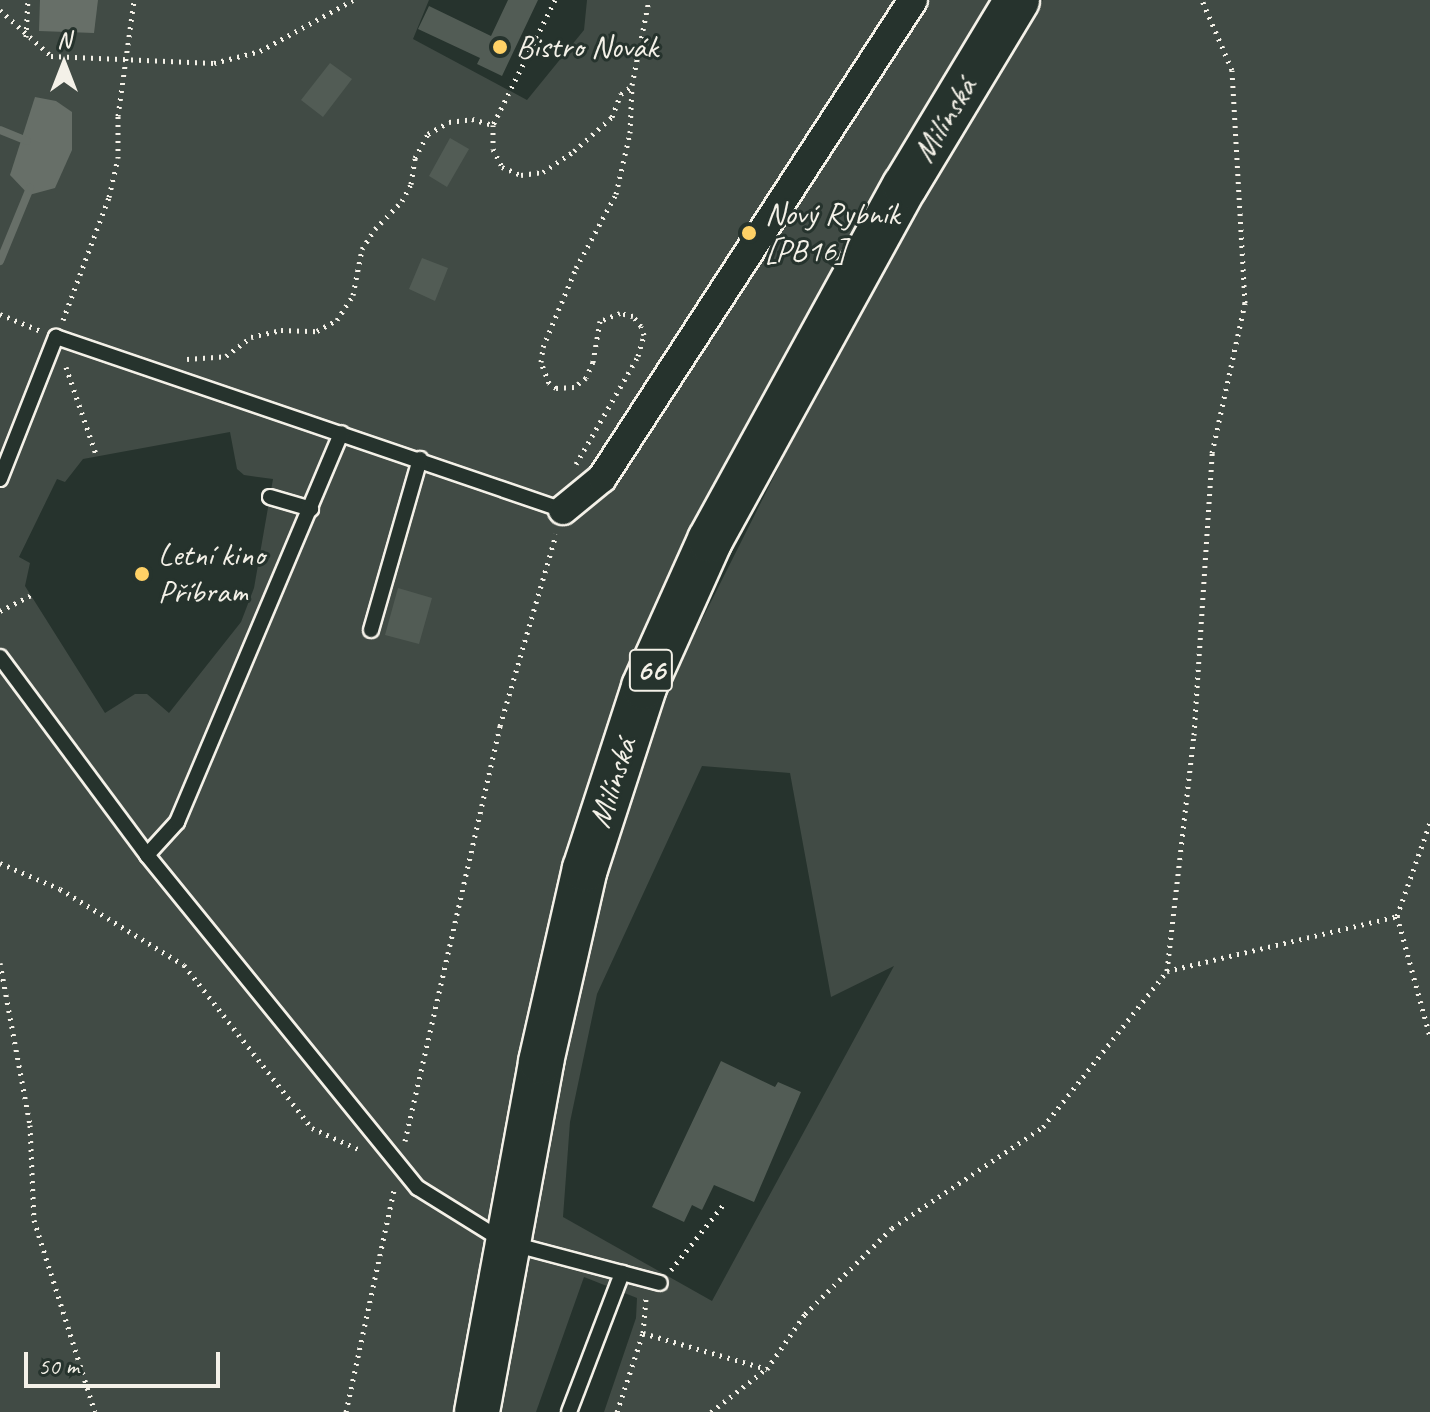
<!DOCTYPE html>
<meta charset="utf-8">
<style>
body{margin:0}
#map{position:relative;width:1430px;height:1412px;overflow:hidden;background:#26332d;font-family:Caveat,sans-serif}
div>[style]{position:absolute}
.green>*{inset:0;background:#414b45}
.water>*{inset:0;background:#676f68}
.stream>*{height:8px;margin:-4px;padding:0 4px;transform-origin:4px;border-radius:4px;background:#676f68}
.building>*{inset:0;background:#525c55}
.path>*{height:5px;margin-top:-2.5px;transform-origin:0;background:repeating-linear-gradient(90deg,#f4f1e8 0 2px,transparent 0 8px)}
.roads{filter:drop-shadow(2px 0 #f4f1e8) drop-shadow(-2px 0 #f4f1e8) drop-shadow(0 2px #f4f1e8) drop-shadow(0 -2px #f4f1e8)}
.service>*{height:14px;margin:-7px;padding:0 7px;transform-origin:7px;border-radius:7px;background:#26332d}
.minor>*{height:28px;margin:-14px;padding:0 14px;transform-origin:14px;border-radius:14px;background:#26332d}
.primary>*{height:44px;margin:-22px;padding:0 22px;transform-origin:22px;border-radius:22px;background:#26332d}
.dots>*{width:22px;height:22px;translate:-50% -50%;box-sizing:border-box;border:4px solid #26332d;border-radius:50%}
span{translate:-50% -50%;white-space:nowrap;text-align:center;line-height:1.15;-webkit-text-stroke:6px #26332d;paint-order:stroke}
.shield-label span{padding:2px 6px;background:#26332d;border:2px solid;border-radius:6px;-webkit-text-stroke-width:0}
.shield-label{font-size:30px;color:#f4f1e8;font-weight:700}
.poi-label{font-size:32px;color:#f4f1e8}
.left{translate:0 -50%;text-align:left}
.street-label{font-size:32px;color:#f4f1e8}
.north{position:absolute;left:24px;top:24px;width:80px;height:80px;-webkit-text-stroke:6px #26332d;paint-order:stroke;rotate:0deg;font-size:22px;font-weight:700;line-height:32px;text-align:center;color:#f4f1e8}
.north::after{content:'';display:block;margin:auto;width:28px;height:36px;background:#f4f1e8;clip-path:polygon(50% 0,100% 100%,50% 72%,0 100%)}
.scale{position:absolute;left:24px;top:1352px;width:196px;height:36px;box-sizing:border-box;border:4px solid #f4f1e8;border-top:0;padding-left:10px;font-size:24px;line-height:28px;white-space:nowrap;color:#f4f1e8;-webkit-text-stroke:6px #26332d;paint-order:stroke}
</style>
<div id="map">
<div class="green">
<div style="clip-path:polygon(evenodd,0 0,429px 0,413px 39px,527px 100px,584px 30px,587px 0,992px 0,624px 679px,564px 863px,520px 1058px,484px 1238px,455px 1412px,0 1412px,0 0,230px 432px,237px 469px,244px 475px,273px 479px,254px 588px,241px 622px,169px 713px,147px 694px,135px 694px,105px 713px,25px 586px,30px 563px,19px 557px,57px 479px,65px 482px,83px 459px,230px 432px)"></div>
<div style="clip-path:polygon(evenodd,1043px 0,1430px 0,1430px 1412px,604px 1412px,636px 1318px,637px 1298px,584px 1277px,536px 1412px,499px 1412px,562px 1067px,606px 874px,664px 695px,812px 401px,924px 197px,1043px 0,702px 766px,790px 773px,831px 997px,894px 966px,712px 1301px,563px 1217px,570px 1122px,597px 994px,702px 766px)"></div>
</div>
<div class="water">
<div style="clip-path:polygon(40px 0,98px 0,94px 33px,39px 31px)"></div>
<div style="clip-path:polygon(35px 97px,56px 101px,72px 112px,72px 150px,55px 188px,29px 195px,10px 175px)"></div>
</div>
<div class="stream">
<div style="left:0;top:130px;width:29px;rotate:22deg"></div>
<div style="left:0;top:261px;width:79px;rotate:-67.7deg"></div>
</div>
<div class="building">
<div style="clip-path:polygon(508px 0,538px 0,502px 76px,477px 64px,480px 58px,418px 29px,429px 6px,491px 36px)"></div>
<div style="clip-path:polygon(330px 63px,352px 79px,323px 117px,301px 100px)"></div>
<div style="clip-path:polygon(450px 138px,469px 149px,447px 187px,429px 176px)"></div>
<div style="clip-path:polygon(422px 258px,448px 268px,435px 301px,409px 289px)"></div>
<div style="clip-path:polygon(398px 588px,432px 598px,419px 644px,385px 635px)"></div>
<div style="clip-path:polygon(721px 1061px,775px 1087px,778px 1082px,801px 1092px,754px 1202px,714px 1185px,702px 1210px,692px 1205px,684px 1222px,652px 1207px)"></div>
</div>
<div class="path">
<div style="left:555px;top:0;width:140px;rotate:116.4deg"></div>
<div style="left:493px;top:125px;width:24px;rotate:90deg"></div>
<div style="left:493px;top:149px;width:20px;rotate:63deg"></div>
<div style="left:502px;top:167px;width:21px;rotate:23deg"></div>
<div style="left:521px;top:175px;width:22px;rotate:-8deg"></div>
<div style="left:543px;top:172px;width:37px;rotate:-34deg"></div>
<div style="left:574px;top:151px;width:51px;rotate:-41.8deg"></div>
<div style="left:612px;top:117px;width:25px;rotate:-69deg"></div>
<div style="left:621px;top:94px;width:14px;rotate:-36deg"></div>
<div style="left:0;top:10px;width:69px;rotate:42deg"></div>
<div style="left:51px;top:56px;width:163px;rotate:2.5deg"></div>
<div style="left:214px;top:63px;width:48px;rotate:-14.6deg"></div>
<div style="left:260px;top:51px;width:106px;rotate:-28.7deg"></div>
<div style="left:26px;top:37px;width:37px;rotate:-87deg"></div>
<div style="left:0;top:314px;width:44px;rotate:22.5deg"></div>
<div style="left:63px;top:320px;width:131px;rotate:-69.5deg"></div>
<div style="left:109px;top:197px;width:40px;rotate:-77deg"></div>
<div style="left:118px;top:158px;width:42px;rotate:-90deg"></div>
<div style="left:118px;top:116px;width:117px;rotate:-82.1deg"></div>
<div style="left:187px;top:359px;width:39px;rotate:-4deg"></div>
<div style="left:226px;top:356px;width:31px;rotate:-37deg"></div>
<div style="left:251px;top:337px;width:31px;rotate:-13deg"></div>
<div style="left:281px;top:330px;width:36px;rotate:2deg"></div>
<div style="left:317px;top:331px;width:23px;rotate:-29deg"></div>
<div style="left:337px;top:320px;width:30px;rotate:-57deg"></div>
<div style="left:353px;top:295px;width:47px;rotate:-78.9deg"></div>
<div style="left:362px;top:249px;width:24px;rotate:-57deg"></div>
<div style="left:375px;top:229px;width:39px;rotate:-46deg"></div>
<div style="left:402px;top:201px;width:19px;rotate:-62deg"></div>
<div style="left:411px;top:184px;width:26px;rotate:-81deg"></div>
<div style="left:415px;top:158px;width:27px;rotate:-62deg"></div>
<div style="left:428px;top:134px;width:24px;rotate:-30deg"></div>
<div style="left:449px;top:122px;width:23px;rotate:-7deg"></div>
<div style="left:472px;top:119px;width:22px;rotate:16deg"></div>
<div style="left:66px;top:367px;width:95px;rotate:71deg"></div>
<div style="left:576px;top:464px;width:125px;rotate:-60.1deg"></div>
<div style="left:638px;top:356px;width:22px;rotate:-74deg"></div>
<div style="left:644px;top:335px;width:9px;rotate:-108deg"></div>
<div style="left:641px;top:326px;width:13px;rotate:-129deg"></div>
<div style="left:633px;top:316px;width:13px;rotate:-167deg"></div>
<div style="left:620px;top:313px;width:22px;rotate:158deg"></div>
<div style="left:600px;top:321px;width:42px;rotate:99.7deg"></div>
<div style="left:593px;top:362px;width:17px;rotate:114deg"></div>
<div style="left:586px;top:378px;width:15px;rotate:143deg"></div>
<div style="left:574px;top:387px;width:18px;rotate:177deg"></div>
<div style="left:556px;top:388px;width:9px;rotate:-144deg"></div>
<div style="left:549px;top:383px;width:22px;rotate:-111deg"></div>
<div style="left:541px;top:362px;width:15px;rotate:-82deg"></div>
<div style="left:543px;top:347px;width:86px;rotate:-67.3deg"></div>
<div style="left:576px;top:268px;width:84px;rotate:-61.6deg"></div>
<div style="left:616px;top:194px;width:63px;rotate:-77.1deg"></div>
<div style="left:630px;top:133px;width:48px;rotate:-87.6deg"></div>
<div style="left:632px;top:85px;width:87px;rotate:-78.7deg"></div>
<div style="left:0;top:611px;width:35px;rotate:-27deg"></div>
<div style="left:0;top:863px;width:65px;rotate:23.4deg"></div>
<div style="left:60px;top:889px;width:145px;rotate:31.5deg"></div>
<div style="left:184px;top:965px;width:207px;rotate:51.9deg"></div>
<div style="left:312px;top:1128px;width:53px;rotate:24.6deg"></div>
<div style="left:1397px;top:916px;width:125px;rotate:74.7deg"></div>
<div style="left:0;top:963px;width:165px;rotate:79.5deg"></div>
<div style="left:30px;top:1125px;width:95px;rotate:87.6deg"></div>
<div style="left:34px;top:1220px;width:201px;rotate:72.4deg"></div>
<div style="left:1167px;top:971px;width:236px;rotate:-13.4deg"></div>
<div style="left:1397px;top:916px;width:99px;rotate:-70.5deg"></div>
<div style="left:405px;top:1141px;width:426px;rotate:-77.1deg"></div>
<div style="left:500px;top:726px;width:200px;rotate:-73.7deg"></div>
<div style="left:671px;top:1270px;width:83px;rotate:-51.3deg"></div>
<div style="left:643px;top:1333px;width:129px;rotate:16.2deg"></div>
<div style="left:767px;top:1369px;width:67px;rotate:-55.4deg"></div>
<div style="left:805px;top:1314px;width:122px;rotate:-44.7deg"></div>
<div style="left:892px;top:1228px;width:182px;rotate:-33.8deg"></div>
<div style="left:1043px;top:1127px;width:199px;rotate:-51.5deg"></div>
<div style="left:1167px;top:971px;width:238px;rotate:-83.5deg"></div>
<div style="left:1194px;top:735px;width:283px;rotate:-86.3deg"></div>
<div style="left:1212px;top:453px;width:154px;rotate:-77.6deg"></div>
<div style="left:1245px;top:303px;width:233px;rotate:-93.2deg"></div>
<div style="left:1232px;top:70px;width:76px;rotate:-113.2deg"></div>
<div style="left:346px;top:1412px;width:227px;rotate:-77.8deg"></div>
<div style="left:617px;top:1412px;width:83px;rotate:-71.8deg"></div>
<div style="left:643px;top:1333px;width:36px;rotate:-85deg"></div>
<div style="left:711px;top:1412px;width:70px;rotate:-38deg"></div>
</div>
<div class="roads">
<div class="service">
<div style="left:0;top:479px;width:153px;rotate:-68.5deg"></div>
<div style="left:56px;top:337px;width:536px;rotate:18.84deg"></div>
<div style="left:270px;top:497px;width:43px;rotate:16.3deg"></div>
<div style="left:371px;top:630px;width:178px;rotate:-74deg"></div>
<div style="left:0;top:657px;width:247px;rotate:53.4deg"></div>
<div style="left:147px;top:855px;width:429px;rotate:50.9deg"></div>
<div style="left:418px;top:1188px;width:102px;rotate:31.8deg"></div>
<div style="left:505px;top:1242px;width:160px;rotate:14.8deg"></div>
<div style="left:147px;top:855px;width:45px;rotate:-47.7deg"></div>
<div style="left:177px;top:822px;width:422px;rotate:-67.1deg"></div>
<div style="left:569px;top:1412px;width:149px;rotate:-69.1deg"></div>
</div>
<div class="minor">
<div style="left:563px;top:510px;width:50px;rotate:-39.4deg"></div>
<div style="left:602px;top:478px;width:570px;rotate:-56.95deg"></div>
</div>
<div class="primary">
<div style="left:477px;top:1412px;width:356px;rotate:-79.6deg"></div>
<div style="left:541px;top:1062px;width:198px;rotate:-77.2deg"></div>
<div style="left:585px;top:869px;width:191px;rotate:-72deg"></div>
<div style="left:644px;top:687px;width:161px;rotate:-65.8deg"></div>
<div style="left:710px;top:540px;width:404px;rotate:-61.2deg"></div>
<div style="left:905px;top:186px;width:217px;rotate:-58.9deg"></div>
</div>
</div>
<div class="dots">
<div style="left:500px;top:47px;background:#ffd166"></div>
<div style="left:749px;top:233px;background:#ffd166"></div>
<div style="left:142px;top:574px;background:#ffd166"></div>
</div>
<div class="shield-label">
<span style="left:651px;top:670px">66</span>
</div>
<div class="poi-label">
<span class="left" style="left:516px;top:47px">Bistro Novák</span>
<span class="left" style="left:765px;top:233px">Nový Rybník<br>[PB16]</span>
<span class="left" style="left:158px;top:574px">Letní kino<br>Příbram</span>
</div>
<div class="street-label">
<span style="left:945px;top:120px;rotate:-59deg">Milínská</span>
<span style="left:613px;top:783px;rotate:-72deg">Milínská</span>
</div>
<div class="north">N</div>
<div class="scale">50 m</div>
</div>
